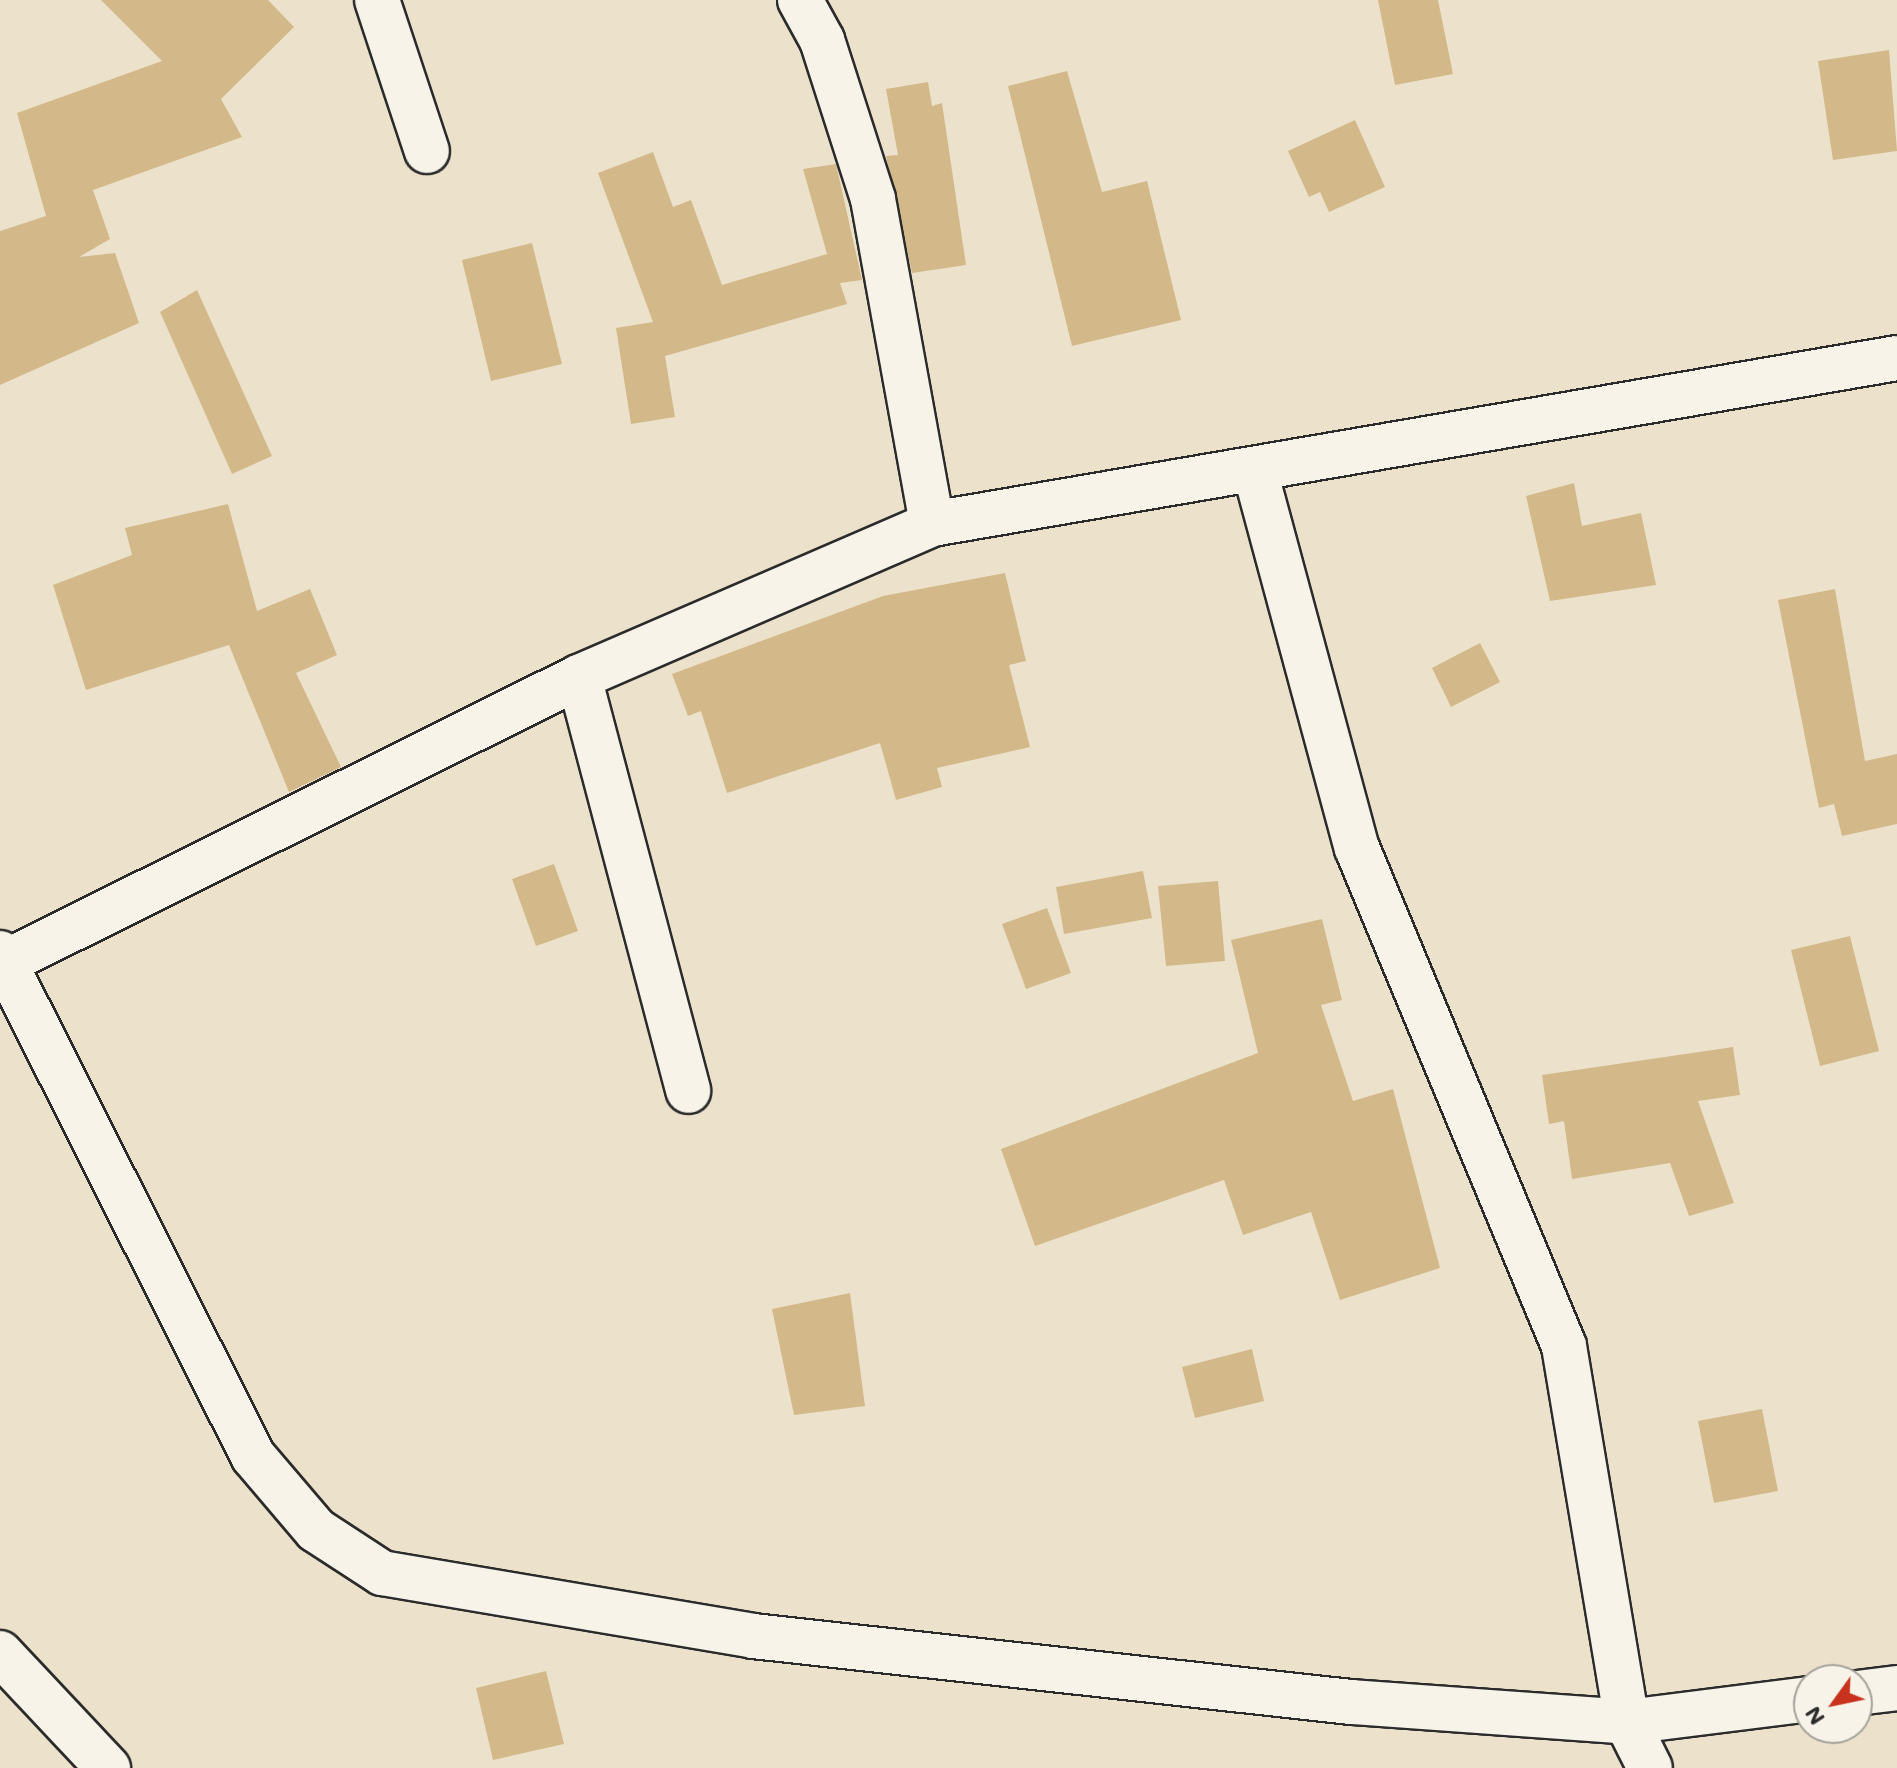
<!DOCTYPE html>
<style>
body{margin:0}
#map{position:relative;width:1897px;height:1768px;overflow:hidden;background:#ece2cc;font-family:Mali,sans-serif}
div>[style]{position:absolute}
.building>*{inset:0;background:#d3b989}
.roads{filter:drop-shadow(2px 0 #2b2b2b) drop-shadow(-2px 0 #2b2b2b) drop-shadow(0 2px #2b2b2b) drop-shadow(0 -2px #2b2b2b)}
.street>*{height:44px;margin:-22px;padding:0 22px;transform-origin:22px;border-radius:22px;background:#f7f3e8}
.secondary>*{height:44px;margin:-22px;padding:0 22px;transform-origin:22px;border-radius:22px;background:#f7f3e8}
span{translate:-50% -50%;white-space:nowrap;text-align:center;line-height:1.15;-webkit-text-stroke:6px #f7f3e8;paint-order:stroke}
.north{position:absolute;left:1793px;top:1664px;width:80px;height:80px;box-sizing:border-box;background:#f7f3e8;border:2px solid #a5a39c;border-radius:50%;rotate:237deg;font-size:22px;font-weight:700;line-height:32px;text-align:center;color:#2b2b2b}
.north::after{content:'';display:block;margin:auto;width:28px;height:36px;background:#c8321e;clip-path:polygon(50% 0,100% 100%,50% 72%,0 100%)}
</style>
<div id="map">
<div class="building">
<div style="clip-path:polygon(101px 0,268px 0,294px 27px,221px 99px,242px 137px,93px 190px,110px 239px,79px 257px,115px 253px,139px 323px,0 385px,0 231px,46px 216px,17px 113px,162px 61px)"></div>
<div style="clip-path:polygon(1378px 0,1438px 0,1453px 74px,1395px 85px)"></div>
<div style="clip-path:polygon(1889px 50px,1897px 151px,1833px 160px,1818px 61px)"></div>
<div style="clip-path:polygon(1067px 71px,1102px 192px,1147px 181px,1181px 320px,1072px 346px,1008px 86px)"></div>
<div style="clip-path:polygon(928px 82px,932px 106px,942px 103px,966px 265px,912px 273px,886px 156px,898px 155px,886px 89px)"></div>
<div style="clip-path:polygon(1355px 120px,1385px 187px,1329px 212px,1320px 192px,1309px 197px,1288px 151px)"></div>
<div style="clip-path:polygon(653px 152px,673px 207px,691px 200px,722px 285px,827px 254px,803px 169px,836px 164px,862px 280px,840px 283px,847px 304px,665px 356px,675px 417px,631px 424px,616px 328px,653px 322px,598px 173px)"></div>
<div style="clip-path:polygon(532px 243px,562px 364px,491px 381px,462px 260px)"></div>
<div style="clip-path:polygon(197px 290px,272px 456px,232px 474px,160px 312px)"></div>
<div style="clip-path:polygon(1574px 483px,1582px 526px,1641px 513px,1656px 585px,1550px 601px,1526px 496px)"></div>
<div style="clip-path:polygon(228px 504px,257px 611px,310px 589px,337px 655px,296px 673px,341px 767px,289px 792px,229px 645px,86px 690px,53px 585px,132px 555px,125px 528px)"></div>
<div style="clip-path:polygon(1005px 573px,1026px 661px,1009px 665px,1030px 747px,937px 768px,942px 787px,896px 800px,880px 743px,727px 793px,701px 711px,688px 716px,672px 674px,883px 596px)"></div>
<div style="clip-path:polygon(1835px 589px,1865px 761px,1897px 754px,1897px 824px,1842px 836px,1834px 804px,1819px 808px,1778px 600px)"></div>
<div style="clip-path:polygon(1480px 643px,1500px 682px,1451px 707px,1432px 668px)"></div>
<div style="clip-path:polygon(554px 864px,578px 931px,536px 946px,512px 879px)"></div>
<div style="clip-path:polygon(1143px 871px,1152px 918px,1064px 934px,1056px 887px)"></div>
<div style="clip-path:polygon(1218px 881px,1225px 961px,1166px 966px,1158px 886px)"></div>
<div style="clip-path:polygon(1047px 908px,1071px 973px,1026px 989px,1002px 924px)"></div>
<div style="clip-path:polygon(1322px 919px,1342px 1000px,1321px 1005px,1353px 1101px,1393px 1089px,1440px 1268px,1340px 1300px,1311px 1212px,1243px 1235px,1224px 1180px,1035px 1246px,1001px 1149px,1258px 1053px,1231px 940px)"></div>
<div style="clip-path:polygon(1850px 936px,1879px 1051px,1820px 1066px,1791px 950px)"></div>
<div style="clip-path:polygon(1733px 1047px,1740px 1095px,1698px 1101px,1734px 1203px,1689px 1216px,1670px 1163px,1572px 1179px,1564px 1121px,1549px 1124px,1542px 1075px)"></div>
<div style="clip-path:polygon(850px 1293px,865px 1406px,794px 1415px,772px 1309px)"></div>
<div style="clip-path:polygon(1252px 1349px,1264px 1401px,1195px 1418px,1182px 1367px)"></div>
<div style="clip-path:polygon(1762px 1409px,1778px 1491px,1714px 1503px,1698px 1421px)"></div>
<div style="clip-path:polygon(546px 1671px,564px 1744px,493px 1760px,476px 1688px)"></div>
</div>
<div class="roads">
<div class="street">
<div style="left:377px;top:0;width:159px;rotate:71.7deg"></div>
<div style="left:800px;top:0;width:46px;rotate:61.2deg"></div>
<div style="left:822px;top:40px;width:167px;rotate:72.2deg"></div>
<div style="left:873px;top:199px;width:330px;rotate:79.7deg"></div>
<div style="left:1255px;top:471px;width:391px;rotate:74.9deg"></div>
<div style="left:1357px;top:848px;width:539px;rotate:67.43deg"></div>
<div style="left:1564px;top:1346px;width:381px;rotate:80.5deg"></div>
<div style="left:1627px;top:1722px;width:183px;rotate:-7.2deg"></div>
<div style="left:579px;top:677px;width:428px;rotate:75.2deg"></div>
<div style="left:0;top:953px;width:563px;rotate:63.3deg"></div>
<div style="left:253px;top:1456px;width:97px;rotate:49.6deg"></div>
<div style="left:316px;top:1530px;width:79px;rotate:33.1deg"></div>
<div style="left:382px;top:1573px;width:376px;rotate:9.6deg"></div>
<div style="left:753px;top:1636px;width:602px;rotate:6.3deg"></div>
<div style="left:1351px;top:1702px;width:277px;rotate:4.1deg"></div>
<div style="left:1627px;top:1722px;width:51px;rotate:63.4deg"></div>
<div style="left:4px;top:963px;width:642px;rotate:-26.45deg"></div>
<div style="left:579px;top:677px;width:385px;rotate:-23.4deg"></div>
<div style="left:932px;top:524px;width:979px;rotate:-9.76deg"></div>
<div style="left:1857px;top:1693px;width:40px;rotate:-7.1deg"></div>
</div>
<div class="secondary">
<div style="left:0;top:1653px;width:158px;rotate:46.8deg"></div>
</div>
</div>
<div class="north">N</div>
</div>
